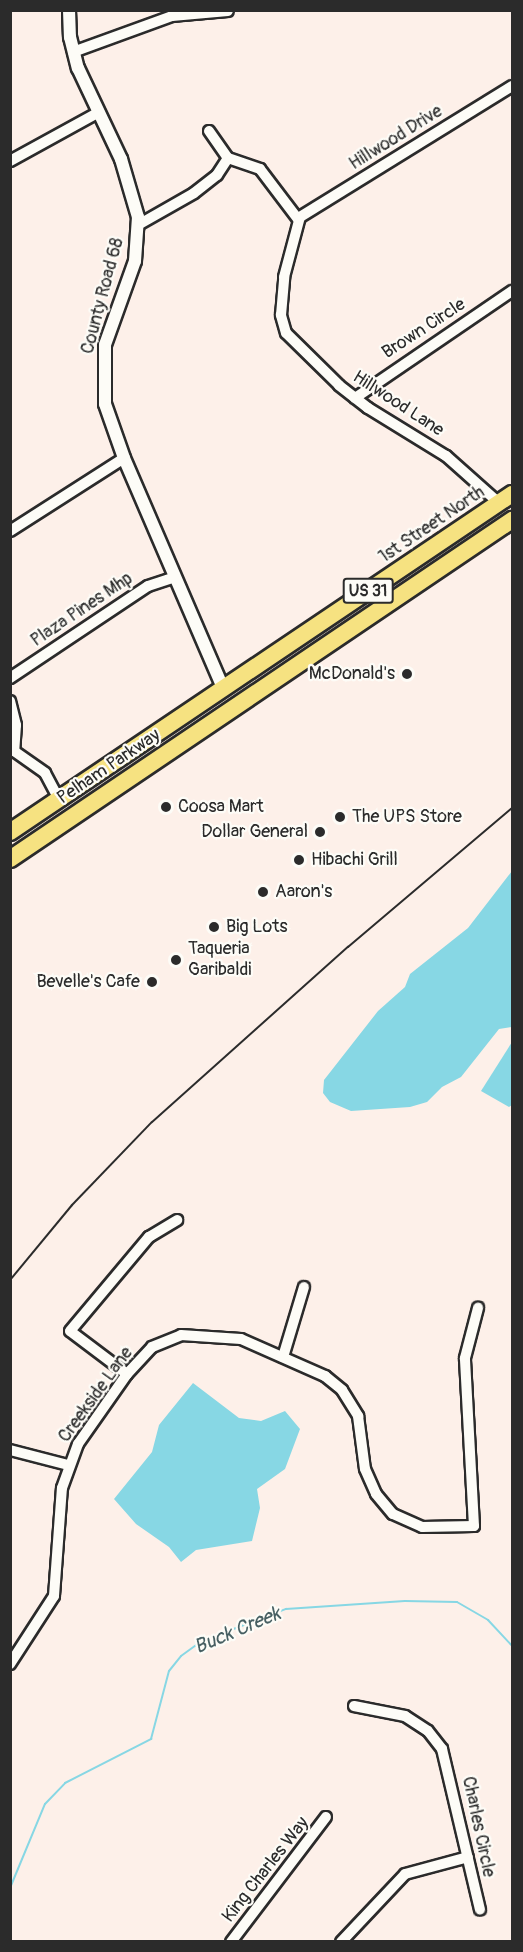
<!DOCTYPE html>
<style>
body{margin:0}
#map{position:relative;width:523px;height:1952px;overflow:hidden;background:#fdf0e9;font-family:Pangolin,sans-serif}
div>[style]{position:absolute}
.water>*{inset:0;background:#87d7e4}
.stream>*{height:2px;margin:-1px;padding:0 1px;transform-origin:1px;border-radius:1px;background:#87d7e4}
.roads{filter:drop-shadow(2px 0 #2b2b2b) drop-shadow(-2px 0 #2b2b2b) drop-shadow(0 2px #2b2b2b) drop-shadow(0 -2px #2b2b2b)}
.minor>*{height:10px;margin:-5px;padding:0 5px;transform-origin:5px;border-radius:5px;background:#fdfcf7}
.tertiary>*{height:12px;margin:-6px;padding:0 6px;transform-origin:6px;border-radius:6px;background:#fdfcf7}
.primary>*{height:16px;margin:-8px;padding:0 8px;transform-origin:8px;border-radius:8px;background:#f6e281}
.rail>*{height:2px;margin:-1px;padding:0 1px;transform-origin:1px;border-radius:1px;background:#2b2b2b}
.dots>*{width:16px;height:16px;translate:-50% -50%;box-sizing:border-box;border:3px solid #fdfcf7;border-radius:50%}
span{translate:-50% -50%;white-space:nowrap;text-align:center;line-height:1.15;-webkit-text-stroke:4.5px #fdfcf7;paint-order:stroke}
.shield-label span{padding:2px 4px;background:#fdfcf7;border:2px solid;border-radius:4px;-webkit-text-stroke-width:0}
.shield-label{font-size:16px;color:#2b2b2b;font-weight:700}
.street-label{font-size:18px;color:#2b2b2b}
.poi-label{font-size:18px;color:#2b2b2b}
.right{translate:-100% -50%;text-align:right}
.left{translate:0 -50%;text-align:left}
.water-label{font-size:20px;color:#475f62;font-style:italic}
.frame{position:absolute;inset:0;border:12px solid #2b2b2b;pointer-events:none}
</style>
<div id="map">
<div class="water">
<div style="clip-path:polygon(512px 871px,512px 1027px,499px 1029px,461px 1077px,442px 1087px,427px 1102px,410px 1107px,351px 1111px,330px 1102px,323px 1093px,324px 1080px,378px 1011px,405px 987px,410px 974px,468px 928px)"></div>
<div style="clip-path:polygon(512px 1042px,512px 1105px,509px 1107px,481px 1091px)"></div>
<div style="clip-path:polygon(193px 1383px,239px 1418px,261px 1421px,285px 1411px,300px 1429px,285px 1469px,257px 1489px,260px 1508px,252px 1541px,196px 1550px,181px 1562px,169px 1547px,136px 1524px,114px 1499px,152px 1452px,159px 1425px)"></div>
</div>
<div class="stream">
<div style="left:10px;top:1888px;width:91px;rotate:-67.4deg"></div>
<div style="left:45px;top:1804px;width:29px;rotate:-46deg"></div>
<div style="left:65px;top:1783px;width:97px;rotate:-27.1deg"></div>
<div style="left:151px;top:1739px;width:70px;rotate:-75.2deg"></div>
<div style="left:169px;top:1671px;width:19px;rotate:-51deg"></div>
<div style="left:181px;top:1656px;width:26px;rotate:-36deg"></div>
<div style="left:202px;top:1641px;width:90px;rotate:-20.9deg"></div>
<div style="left:286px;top:1609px;width:119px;rotate:-3.8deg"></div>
<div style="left:405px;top:1601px;width:52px;rotate:1.1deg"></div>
<div style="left:457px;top:1602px;width:36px;rotate:30deg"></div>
<div style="left:488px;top:1620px;width:35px;rotate:47deg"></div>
</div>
<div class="roads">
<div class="minor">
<div style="left:73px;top:52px;width:105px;rotate:-20deg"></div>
<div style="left:172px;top:16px;width:56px;rotate:-5.1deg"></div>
<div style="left:209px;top:131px;width:33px;rotate:55deg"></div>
<div style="left:228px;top:158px;width:34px;rotate:19deg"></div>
<div style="left:260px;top:169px;width:63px;rotate:52.8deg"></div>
<div style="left:10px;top:161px;width:102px;rotate:-28.8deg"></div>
<div style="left:138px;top:225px;width:64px;rotate:-29.7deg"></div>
<div style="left:194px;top:193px;width:29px;rotate:-38deg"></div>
<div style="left:217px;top:175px;width:20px;rotate:-57deg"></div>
<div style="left:355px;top:398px;width:190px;rotate:-34.3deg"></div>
<div style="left:499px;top:503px;width:71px;rotate:-138.4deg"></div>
<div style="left:446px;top:456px;width:92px;rotate:-148.4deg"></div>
<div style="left:368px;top:408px;width:37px;rotate:-142deg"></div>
<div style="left:339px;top:385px;width:74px;rotate:-135.5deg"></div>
<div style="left:286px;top:333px;width:19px;rotate:-106deg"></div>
<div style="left:281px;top:315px;width:38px;rotate:-85deg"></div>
<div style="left:284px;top:277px;width:62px;rotate:-75.1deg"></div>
<div style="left:300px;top:217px;width:249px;rotate:-31.7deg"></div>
<div style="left:10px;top:531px;width:135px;rotate:-32.6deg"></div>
<div style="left:10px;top:678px;width:166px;rotate:-33.7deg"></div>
<div style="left:148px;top:586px;width:28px;rotate:-18deg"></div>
<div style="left:10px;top:701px;width:25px;rotate:76deg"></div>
<div style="left:16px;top:725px;width:26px;rotate:94deg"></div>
<div style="left:14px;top:751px;width:38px;rotate:35deg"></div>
<div style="left:45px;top:773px;width:30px;rotate:62deg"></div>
<div style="left:283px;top:1357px;width:73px;rotate:-73.3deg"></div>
<div style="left:127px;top:1374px;width:71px;rotate:-143deg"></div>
<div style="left:70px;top:1331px;width:123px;rotate:-50deg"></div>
<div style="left:149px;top:1237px;width:33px;rotate:-31deg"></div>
<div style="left:10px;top:1450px;width:60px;rotate:14.5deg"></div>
<div style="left:10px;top:1664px;width:81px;rotate:-57.1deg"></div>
<div style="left:54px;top:1596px;width:108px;rotate:-85.8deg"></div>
<div style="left:62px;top:1488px;width:47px;rotate:-70deg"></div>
<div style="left:78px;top:1444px;width:85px;rotate:-55deg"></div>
<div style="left:127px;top:1374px;width:37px;rotate:-47deg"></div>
<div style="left:152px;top:1347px;width:31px;rotate:-22deg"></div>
<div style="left:181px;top:1335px;width:60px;rotate:3.8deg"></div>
<div style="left:241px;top:1339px;width:92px;rotate:23.8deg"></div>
<div style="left:325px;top:1376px;width:22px;rotate:39deg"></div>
<div style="left:342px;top:1390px;width:31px;rotate:58deg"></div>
<div style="left:358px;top:1416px;width:53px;rotate:82.5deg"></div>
<div style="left:365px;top:1469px;width:27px;rotate:66deg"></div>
<div style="left:376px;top:1494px;width:26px;rotate:50deg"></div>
<div style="left:393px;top:1514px;width:32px;rotate:24deg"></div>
<div style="left:422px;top:1527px;width:52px;rotate:-1.1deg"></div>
<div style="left:474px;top:1526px;width:168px;rotate:-93.1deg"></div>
<div style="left:465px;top:1358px;width:52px;rotate:-75.4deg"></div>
<div style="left:354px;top:1706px;width:52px;rotate:11.1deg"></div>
<div style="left:405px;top:1716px;width:27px;rotate:33deg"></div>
<div style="left:428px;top:1731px;width:23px;rotate:52deg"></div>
<div style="left:442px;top:1749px;width:165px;rotate:76.7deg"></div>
<div style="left:231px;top:1942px;width:157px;rotate:-52.8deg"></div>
<div style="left:341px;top:1942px;width:93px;rotate:-46.7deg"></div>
<div style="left:405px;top:1874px;width:65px;rotate:-15.1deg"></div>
</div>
<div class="tertiary">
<div style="left:69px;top:10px;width:27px;rotate:88deg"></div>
<div style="left:70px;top:37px;width:32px;rotate:76deg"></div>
<div style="left:78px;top:68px;width:101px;rotate:64.7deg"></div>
<div style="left:121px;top:159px;width:60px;rotate:73.7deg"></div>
<div style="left:138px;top:217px;width:44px;rotate:93.9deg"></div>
<div style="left:135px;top:261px;width:89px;rotate:109.7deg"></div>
<div style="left:105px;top:345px;width:59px;rotate:90deg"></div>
<div style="left:105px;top:404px;width:57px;rotate:70.6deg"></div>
<div style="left:124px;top:458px;width:250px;rotate:66.7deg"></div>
</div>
<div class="primary">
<div style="left:10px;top:832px;width:605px;rotate:-33.95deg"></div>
<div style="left:10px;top:859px;width:606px;rotate:-34.03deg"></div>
</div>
</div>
<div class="rail">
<div style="left:10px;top:1280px;width:97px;rotate:-50.4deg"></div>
<div style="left:72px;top:1205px;width:115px;rotate:-46.1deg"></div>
<div style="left:152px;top:1122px;width:263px;rotate:-41.8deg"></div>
<div style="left:348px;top:947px;width:215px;rotate:-40.3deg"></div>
</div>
<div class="dots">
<div style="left:407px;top:674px;background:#2b2b2b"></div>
<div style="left:166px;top:807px;background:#2b2b2b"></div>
<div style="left:340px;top:817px;background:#2b2b2b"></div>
<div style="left:320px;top:832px;background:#2b2b2b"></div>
<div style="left:299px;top:860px;background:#2b2b2b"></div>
<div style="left:263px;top:892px;background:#2b2b2b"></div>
<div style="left:214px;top:927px;background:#2b2b2b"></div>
<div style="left:176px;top:960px;background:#2b2b2b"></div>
<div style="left:152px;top:982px;background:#2b2b2b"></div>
</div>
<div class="shield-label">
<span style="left:368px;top:591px">US 31</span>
</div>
<div class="street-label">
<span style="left:396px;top:138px;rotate:-32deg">Hillwood Drive</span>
<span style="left:103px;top:296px;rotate:-75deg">County Road 68</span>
<span style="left:424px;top:329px;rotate:-33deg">Brown Circle</span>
<span style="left:398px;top:404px;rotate:33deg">Hillwood Lane</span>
<span style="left:432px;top:525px;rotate:-34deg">1st Street North</span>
<span style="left:82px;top:610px;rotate:-34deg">Plaza Pines Mhp</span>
<span style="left:109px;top:767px;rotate:-34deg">Pelham Parkway</span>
<span style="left:96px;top:1395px;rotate:-54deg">Creekside Lane</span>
<span style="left:478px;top:1827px;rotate:78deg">Charles Circle</span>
<span style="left:266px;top:1870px;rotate:-52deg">King Charles Way</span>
</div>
<div class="poi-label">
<span class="right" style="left:395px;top:674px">McDonald's</span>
<span class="left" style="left:178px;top:807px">Coosa Mart</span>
<span class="left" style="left:352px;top:817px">The UPS Store</span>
<span class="right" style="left:308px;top:832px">Dollar General</span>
<span class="left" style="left:311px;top:860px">Hibachi Grill</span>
<span class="left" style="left:275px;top:892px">Aaron's</span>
<span class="left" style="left:226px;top:927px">Big Lots</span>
<span class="left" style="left:188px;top:960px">Taqueria<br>Garibaldi</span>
<span class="right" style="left:140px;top:982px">Bevelle's Cafe</span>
</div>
<div class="water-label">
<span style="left:237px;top:1630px;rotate:-23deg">Buck Creek</span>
</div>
<div class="frame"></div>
</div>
